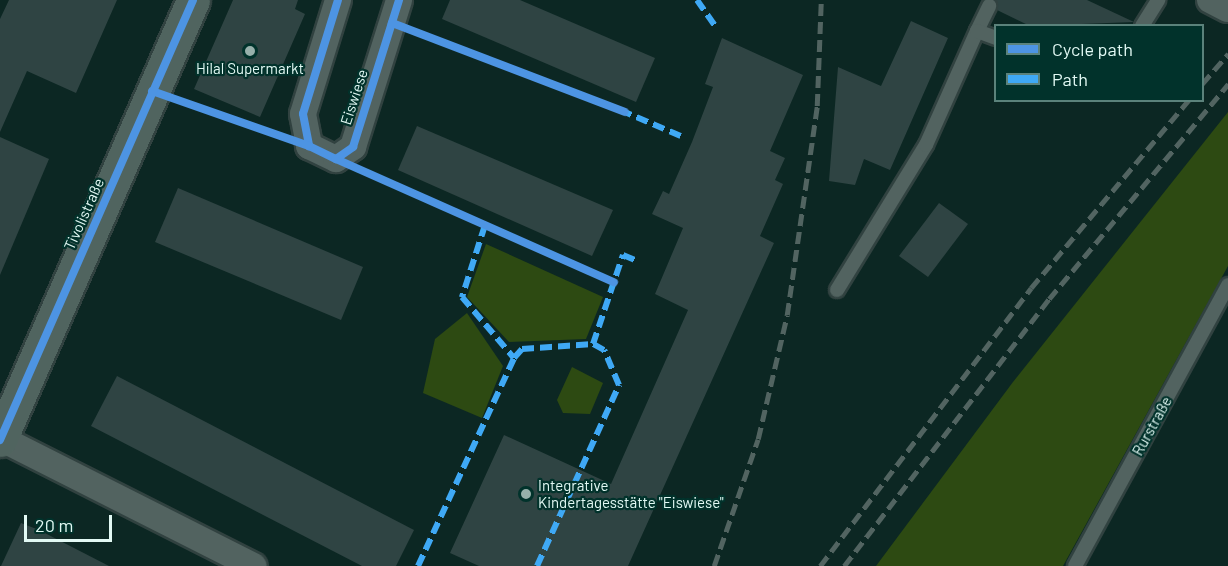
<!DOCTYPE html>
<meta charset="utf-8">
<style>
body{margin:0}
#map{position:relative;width:1228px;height:566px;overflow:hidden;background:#0c2723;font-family:Barlow,sans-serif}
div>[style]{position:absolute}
.green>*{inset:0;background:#2d4a12}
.building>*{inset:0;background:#2f4443}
.roads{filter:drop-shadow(2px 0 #314240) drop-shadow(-2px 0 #314240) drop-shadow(0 2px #314240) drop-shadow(0 -2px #314240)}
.lane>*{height:14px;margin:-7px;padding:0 7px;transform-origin:7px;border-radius:7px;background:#526360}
.street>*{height:26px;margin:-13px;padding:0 13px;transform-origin:13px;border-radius:13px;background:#526360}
.primary>*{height:33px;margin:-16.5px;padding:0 16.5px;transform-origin:16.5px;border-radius:16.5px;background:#50645f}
.rail>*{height:4.5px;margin-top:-2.25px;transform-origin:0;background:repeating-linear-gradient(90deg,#526461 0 12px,transparent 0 18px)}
.quiet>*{height:6px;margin-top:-3px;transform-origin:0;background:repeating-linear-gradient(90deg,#3fa9f5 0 12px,transparent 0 18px)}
.cycleway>*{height:8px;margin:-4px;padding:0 4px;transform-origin:4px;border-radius:4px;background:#4d94e3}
.dots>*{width:16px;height:16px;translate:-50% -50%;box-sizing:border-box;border:3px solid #01322b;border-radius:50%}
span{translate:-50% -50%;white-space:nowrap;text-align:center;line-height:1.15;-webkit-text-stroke:4.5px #01322b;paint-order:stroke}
.poi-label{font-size:15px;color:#e2f9f4}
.left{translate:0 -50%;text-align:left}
.street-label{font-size:15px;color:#e2f9f4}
.legend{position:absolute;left:994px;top:24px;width:210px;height:78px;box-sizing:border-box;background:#01322b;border:2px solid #5b827b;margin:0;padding:8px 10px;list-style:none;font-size:18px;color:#e2f9f4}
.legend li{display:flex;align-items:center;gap:12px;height:30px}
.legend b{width:30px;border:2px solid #5b827b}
.scale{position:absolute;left:24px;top:515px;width:88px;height:27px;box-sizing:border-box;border:3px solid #e2f9f4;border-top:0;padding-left:8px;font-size:18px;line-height:21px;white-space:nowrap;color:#e2f9f4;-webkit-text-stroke:4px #01322b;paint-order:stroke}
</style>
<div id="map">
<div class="green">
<div style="clip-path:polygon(1228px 112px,1228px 266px,1063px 566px,876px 566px,1013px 382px)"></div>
<div style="clip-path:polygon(486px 244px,603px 297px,586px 339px,509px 342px,467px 297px)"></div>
<div style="clip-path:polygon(467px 313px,503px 366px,482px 418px,423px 393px,435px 339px)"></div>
<div style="clip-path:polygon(572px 367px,603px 383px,590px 414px,563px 413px,557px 400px)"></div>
</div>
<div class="building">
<div style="clip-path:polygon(9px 0,117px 0,76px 93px,27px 71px,0 132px,0 19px)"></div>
<div style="clip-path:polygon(233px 0,298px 0,295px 9px,305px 14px,260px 117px,194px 89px)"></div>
<div style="clip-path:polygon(450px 0,520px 0,655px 58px,636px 102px,442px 19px)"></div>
<div style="clip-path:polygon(995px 0,1087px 0,1134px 22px,1030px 26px,997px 10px)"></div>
<div style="clip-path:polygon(911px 21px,948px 38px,890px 170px,864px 159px,855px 185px,829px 181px,838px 67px,881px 86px)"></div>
<div style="clip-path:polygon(722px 38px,803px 75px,770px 151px,785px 158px,775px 180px,783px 184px,760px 236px,774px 243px,628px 566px,479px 566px,450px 553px,504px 435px,611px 484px,688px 310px,655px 294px,683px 228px,652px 214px,663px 191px,669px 194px,692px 142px,713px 87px,705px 84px)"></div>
<div style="clip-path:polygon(417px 126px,613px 210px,592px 256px,398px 170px)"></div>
<div style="clip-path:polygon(0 137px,49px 159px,0 275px)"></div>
<div style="clip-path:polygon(178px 188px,363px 267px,341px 320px,155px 242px)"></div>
<div style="clip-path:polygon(939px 203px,968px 224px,928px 277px,899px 256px)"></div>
<div style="clip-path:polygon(117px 376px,414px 530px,396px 566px,362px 566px,91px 426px)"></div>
<div style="clip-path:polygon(21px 523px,39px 530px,109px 566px,1px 566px)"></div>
</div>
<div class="roads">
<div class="lane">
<div style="left:1142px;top:26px;width:31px;rotate:-58deg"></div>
<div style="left:977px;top:31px;width:28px;rotate:-64deg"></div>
<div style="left:837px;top:290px;width:170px;rotate:-58.5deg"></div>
<div style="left:926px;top:145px;width:125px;rotate:-65.9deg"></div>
<div style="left:977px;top:31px;width:20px;rotate:20deg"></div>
<div style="left:1075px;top:566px;width:320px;rotate:-61.4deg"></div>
</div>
<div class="street">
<div style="left:338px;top:0;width:119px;rotate:107.1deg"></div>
<div style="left:303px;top:114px;width:33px;rotate:79deg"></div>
<div style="left:309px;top:146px;width:30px;rotate:26deg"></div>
<div style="left:336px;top:159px;width:21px;rotate:-35deg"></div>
<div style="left:353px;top:147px;width:154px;rotate:-72.6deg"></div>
<div style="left:1210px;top:0;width:20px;rotate:27deg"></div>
<div style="left:0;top:438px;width:284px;rotate:26.8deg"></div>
</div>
<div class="primary">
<div style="left:0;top:440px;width:480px;rotate:-66.3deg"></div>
</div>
</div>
<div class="rail">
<div style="left:1202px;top:84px;width:40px;rotate:-49deg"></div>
<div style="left:714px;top:566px;width:134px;rotate:-70.9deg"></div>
<div style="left:758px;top:439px;width:127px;rotate:-76.8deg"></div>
<div style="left:787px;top:315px;width:211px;rotate:-81.8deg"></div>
<div style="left:817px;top:106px;width:106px;rotate:-87.8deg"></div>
<div style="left:820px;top:566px;width:349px;rotate:-52.8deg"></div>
<div style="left:1031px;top:288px;width:246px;rotate:-50deg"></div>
<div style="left:844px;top:566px;width:337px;rotate:-52.5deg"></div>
<div style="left:1049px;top:299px;width:280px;rotate:-50.2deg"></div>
</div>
<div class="quiet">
<div style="left:697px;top:0;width:32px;rotate:55deg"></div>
<div style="left:620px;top:110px;width:66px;rotate:23.1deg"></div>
<div style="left:485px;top:225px;width:76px;rotate:107.7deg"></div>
<div style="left:462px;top:297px;width:80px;rotate:49.6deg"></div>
<div style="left:418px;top:566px;width:229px;rotate:-65.2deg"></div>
<div style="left:514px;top:358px;width:12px;rotate:-48deg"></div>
<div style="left:522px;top:349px;width:71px;rotate:-4deg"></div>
<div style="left:593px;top:344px;width:94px;rotate:-71.4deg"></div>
<div style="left:623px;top:255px;width:15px;rotate:23deg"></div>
<div style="left:537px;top:566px;width:199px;rotate:-65.6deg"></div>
<div style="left:619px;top:385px;width:38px;rotate:-113deg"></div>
<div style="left:604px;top:350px;width:13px;rotate:-151deg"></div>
</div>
<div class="cycleway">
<div style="left:338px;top:0;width:119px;rotate:107.1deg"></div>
<div style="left:303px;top:114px;width:33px;rotate:79deg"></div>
<div style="left:309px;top:146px;width:30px;rotate:26deg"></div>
<div style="left:336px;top:159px;width:21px;rotate:-35deg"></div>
<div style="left:353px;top:147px;width:154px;rotate:-72.6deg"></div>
<div style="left:392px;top:23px;width:249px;rotate:20.9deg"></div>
<div style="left:152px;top:91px;width:166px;rotate:19.3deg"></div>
<div style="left:336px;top:159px;width:304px;rotate:23.9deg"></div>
<div style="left:0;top:440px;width:480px;rotate:-66.3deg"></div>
</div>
<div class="dots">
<div style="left:250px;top:51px;background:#97b0ab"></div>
<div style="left:526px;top:494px;background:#97b0ab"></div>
</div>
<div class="poi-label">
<span style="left:250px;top:69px">Hilal Supermarkt</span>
<span class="left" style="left:538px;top:494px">Integrative<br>Kindertagesstätte "Eiswiese"</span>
</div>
<div class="street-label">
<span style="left:354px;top:97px;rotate:-72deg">Eiswiese</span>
<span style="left:84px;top:214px;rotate:-66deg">Tivolistraße</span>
<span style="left:1152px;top:426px;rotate:-61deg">Rurstraße</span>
</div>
<ul class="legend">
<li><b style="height:8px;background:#4d94e3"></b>Cycle path</li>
<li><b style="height:8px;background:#3fa9f5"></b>Path</li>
</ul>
<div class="scale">20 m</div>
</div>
